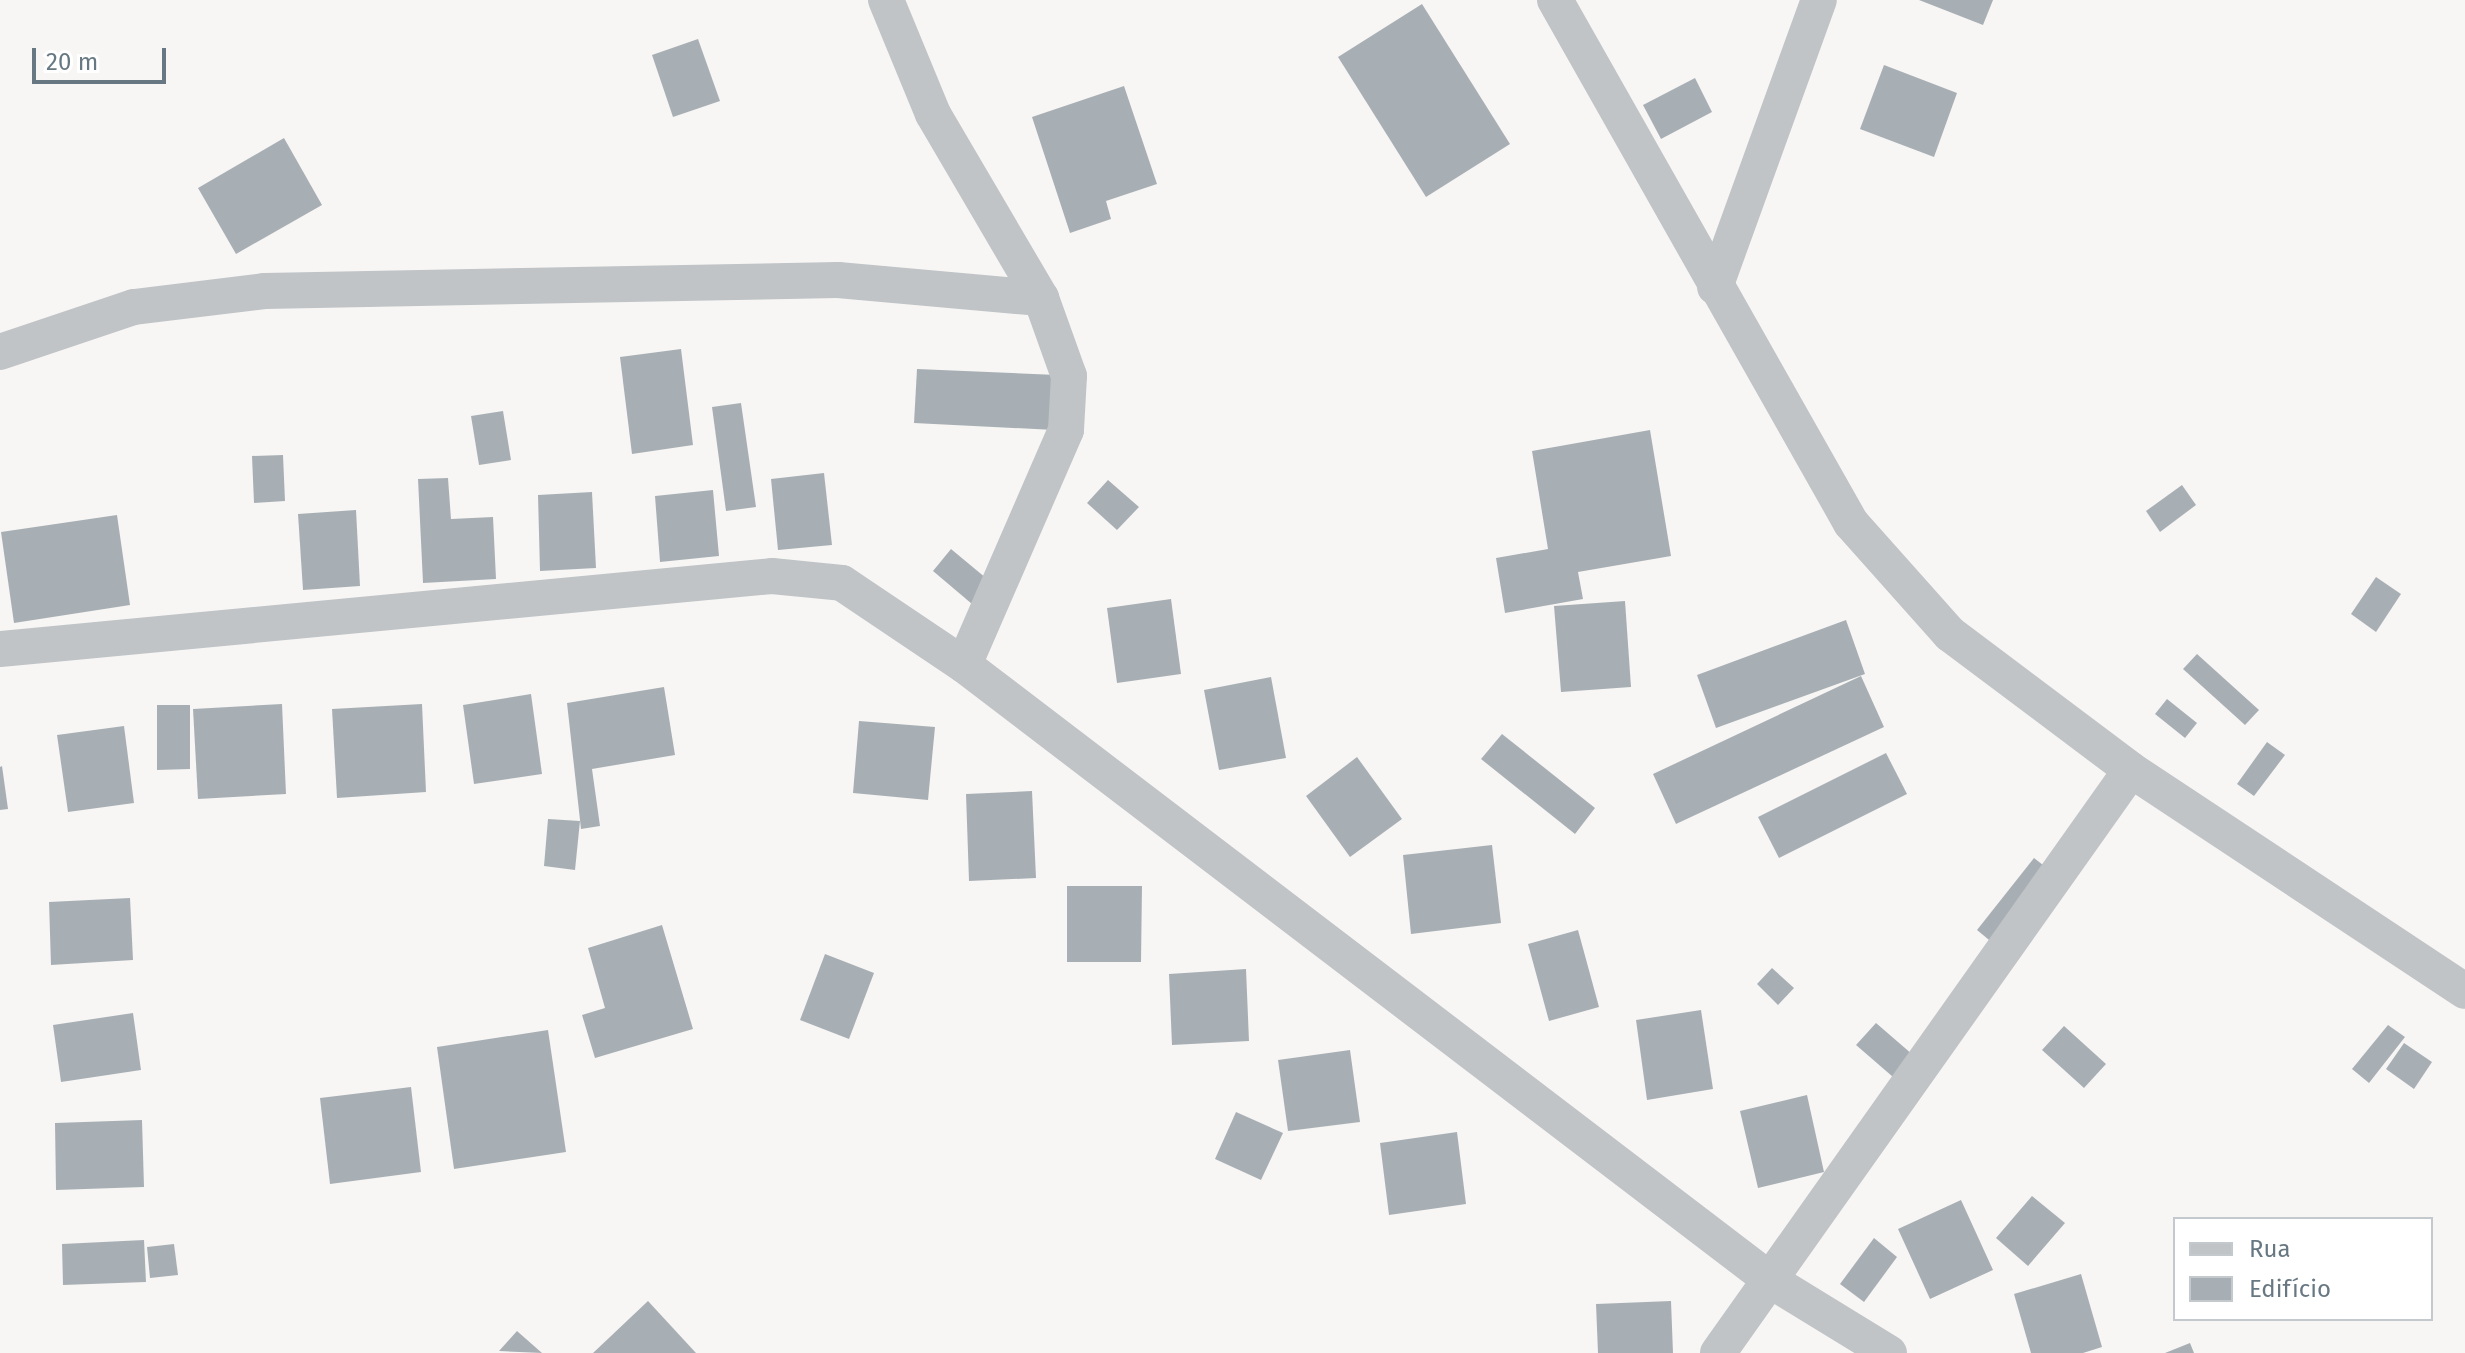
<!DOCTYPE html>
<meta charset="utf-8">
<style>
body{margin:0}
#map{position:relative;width:2465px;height:1353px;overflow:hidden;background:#f7f6f4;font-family:"Fira Sans",sans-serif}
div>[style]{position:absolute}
.building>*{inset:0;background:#a8afb4}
.street>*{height:36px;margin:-18px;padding:0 18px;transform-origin:18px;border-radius:18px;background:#c0c4c7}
span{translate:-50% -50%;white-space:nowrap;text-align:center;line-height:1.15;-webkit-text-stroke:8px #fff;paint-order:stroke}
.legend{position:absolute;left:2173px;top:1217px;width:260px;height:104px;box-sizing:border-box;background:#fff;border:2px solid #c3c9cd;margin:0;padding:10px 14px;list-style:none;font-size:24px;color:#687883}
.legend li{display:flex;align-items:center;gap:16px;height:40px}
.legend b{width:40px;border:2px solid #c3c9cd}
.scale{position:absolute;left:32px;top:48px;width:134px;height:36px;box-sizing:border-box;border:4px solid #687883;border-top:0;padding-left:10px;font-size:24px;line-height:28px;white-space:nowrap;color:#687883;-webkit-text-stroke:6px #fff;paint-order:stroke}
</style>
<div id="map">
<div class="building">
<div style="clip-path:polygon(1919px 0,1993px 0,1983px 25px)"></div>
<div style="clip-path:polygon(1422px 4px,1510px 144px,1426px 197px,1338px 57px)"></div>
<div style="clip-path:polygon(698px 39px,720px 101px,673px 117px,652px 55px)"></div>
<div style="clip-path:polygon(1884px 65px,1957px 93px,1934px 157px,1860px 129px)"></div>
<div style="clip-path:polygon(1695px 78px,1712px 112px,1661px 139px,1643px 105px)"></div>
<div style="clip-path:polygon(1124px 86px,1157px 184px,1106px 201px,1111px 219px,1070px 233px,1032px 117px)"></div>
<div style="clip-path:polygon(284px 138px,322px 205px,236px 254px,198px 188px)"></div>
<div style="clip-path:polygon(681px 349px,693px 445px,632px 454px,620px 357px)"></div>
<div style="clip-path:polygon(917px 369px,1057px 375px,1054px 430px,914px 423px)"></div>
<div style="clip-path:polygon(741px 403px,756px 507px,726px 511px,712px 407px)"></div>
<div style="clip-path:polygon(503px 411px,511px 460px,479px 465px,471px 416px)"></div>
<div style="clip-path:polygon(1650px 430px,1671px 556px,1578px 572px,1583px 599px,1505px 613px,1496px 558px,1548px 549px,1532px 451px)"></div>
<div style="clip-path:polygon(283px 455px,285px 501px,254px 503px,252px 456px)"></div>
<div style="clip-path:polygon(824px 473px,832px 545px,778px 550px,771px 479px)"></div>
<div style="clip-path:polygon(448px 478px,451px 519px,493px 517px,496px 579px,423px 583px,418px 479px)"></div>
<div style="clip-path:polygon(1108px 480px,1139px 507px,1117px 530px,1087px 503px)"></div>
<div style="clip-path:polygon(2182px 485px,2196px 505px,2160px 532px,2146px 511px)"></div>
<div style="clip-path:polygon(713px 490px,719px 556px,660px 562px,655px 496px)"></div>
<div style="clip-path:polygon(592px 492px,596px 568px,540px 571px,538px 495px)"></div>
<div style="clip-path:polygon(356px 510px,360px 586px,303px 590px,298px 514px)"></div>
<div style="clip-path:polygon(117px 515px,130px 605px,14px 623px,1px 532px)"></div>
<div style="clip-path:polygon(951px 549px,1004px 593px,985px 615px,933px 571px)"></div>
<div style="clip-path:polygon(2376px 577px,2401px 594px,2376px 632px,2351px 614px)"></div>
<div style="clip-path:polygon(1171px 599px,1181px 674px,1117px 683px,1107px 608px)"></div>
<div style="clip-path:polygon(1625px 601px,1631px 687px,1561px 692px,1554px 606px)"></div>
<div style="clip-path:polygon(1846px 620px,1865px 674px,1716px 728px,1697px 675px)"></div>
<div style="clip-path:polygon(2197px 654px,2259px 710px,2245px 725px,2183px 669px)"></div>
<div style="clip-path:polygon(1861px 676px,1884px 727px,1676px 824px,1653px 774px)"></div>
<div style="clip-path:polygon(1271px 677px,1286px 758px,1219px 770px,1204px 690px)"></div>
<div style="clip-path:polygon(664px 687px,675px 755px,592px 769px,600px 826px,581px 829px,567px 703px)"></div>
<div style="clip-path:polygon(531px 694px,542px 774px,474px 784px,463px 705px)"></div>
<div style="clip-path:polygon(2167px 699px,2197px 723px,2185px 738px,2155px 714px)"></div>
<div style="clip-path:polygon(282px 704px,286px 794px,198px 799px,193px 709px)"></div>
<div style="clip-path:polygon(422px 704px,426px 792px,337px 798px,332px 709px)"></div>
<div style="clip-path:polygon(157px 705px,190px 705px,190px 769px,157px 770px)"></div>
<div style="clip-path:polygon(859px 721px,935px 727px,928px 800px,853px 793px)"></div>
<div style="clip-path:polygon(124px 726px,134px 803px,68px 812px,57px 735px)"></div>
<div style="clip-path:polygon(1502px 734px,1595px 808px,1575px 834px,1481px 759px)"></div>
<div style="clip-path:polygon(2267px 742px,2285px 755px,2254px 796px,2237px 784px)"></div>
<div style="clip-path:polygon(1886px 753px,1907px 794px,1779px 858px,1758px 817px)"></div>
<div style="clip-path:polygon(1357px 757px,1402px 819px,1350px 857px,1306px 796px)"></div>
<div style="clip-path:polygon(2px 766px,8px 809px,0 810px,0 767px)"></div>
<div style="clip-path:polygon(1032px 791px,1036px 878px,969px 881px,966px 794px)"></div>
<div style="clip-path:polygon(548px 819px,580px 821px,575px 870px,544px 866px)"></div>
<div style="clip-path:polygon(1492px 845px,1501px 923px,1411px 934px,1403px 855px)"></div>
<div style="clip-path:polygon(2034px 858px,2070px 886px,2012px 959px,1977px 930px)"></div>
<div style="clip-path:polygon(1067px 886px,1142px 886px,1141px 962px,1067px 962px)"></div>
<div style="clip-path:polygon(130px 898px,133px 960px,51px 965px,49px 902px)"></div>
<div style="clip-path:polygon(662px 925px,693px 1029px,595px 1058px,582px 1015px,605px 1008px,588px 948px)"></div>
<div style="clip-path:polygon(1578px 930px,1599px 1007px,1549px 1021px,1528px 944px)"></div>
<div style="clip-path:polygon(825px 954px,874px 973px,849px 1039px,800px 1020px)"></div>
<div style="clip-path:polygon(1772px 968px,1794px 988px,1778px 1005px,1757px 984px)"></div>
<div style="clip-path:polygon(1246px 969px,1249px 1041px,1172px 1045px,1169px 974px)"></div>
<div style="clip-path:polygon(1701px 1010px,1713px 1089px,1647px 1100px,1636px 1020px)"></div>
<div style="clip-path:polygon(133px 1013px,141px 1070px,61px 1082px,53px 1025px)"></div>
<div style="clip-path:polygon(1876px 1023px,1913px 1055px,1893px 1077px,1856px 1045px)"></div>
<div style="clip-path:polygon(2388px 1025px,2405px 1037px,2369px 1083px,2352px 1069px)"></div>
<div style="clip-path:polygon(2064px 1026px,2106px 1064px,2084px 1088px,2042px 1050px)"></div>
<div style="clip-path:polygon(548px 1030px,566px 1152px,454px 1169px,437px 1047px)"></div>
<div style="clip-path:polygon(2404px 1043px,2432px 1062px,2414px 1089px,2386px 1069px)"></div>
<div style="clip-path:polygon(1350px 1050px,1360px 1122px,1288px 1131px,1278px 1060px)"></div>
<div style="clip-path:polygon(411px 1087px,421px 1172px,330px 1184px,320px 1098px)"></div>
<div style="clip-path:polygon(1807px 1095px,1824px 1172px,1758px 1188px,1740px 1111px)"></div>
<div style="clip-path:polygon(1236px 1112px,1283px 1133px,1261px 1180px,1215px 1159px)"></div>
<div style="clip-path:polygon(142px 1120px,144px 1187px,56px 1190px,55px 1123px)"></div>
<div style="clip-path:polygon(1457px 1132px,1466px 1204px,1389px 1215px,1380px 1143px)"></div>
<div style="clip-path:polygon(2032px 1196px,2065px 1223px,2028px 1266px,1996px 1238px)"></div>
<div style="clip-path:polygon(1961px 1200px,1993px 1270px,1930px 1299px,1898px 1229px)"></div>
<div style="clip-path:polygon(1874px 1238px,1897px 1257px,1864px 1302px,1840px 1284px)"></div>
<div style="clip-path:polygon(144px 1240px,146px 1282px,63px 1285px,62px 1244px)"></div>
<div style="clip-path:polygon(174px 1244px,178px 1275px,150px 1278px,147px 1247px)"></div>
<div style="clip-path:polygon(2081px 1274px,2102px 1347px,2083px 1353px,2031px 1353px,2014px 1294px)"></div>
<div style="clip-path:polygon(648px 1301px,696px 1353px,593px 1353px)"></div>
<div style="clip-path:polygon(1671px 1301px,1673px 1353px,1598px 1353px,1596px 1304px)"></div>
<div style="clip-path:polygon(517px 1331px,542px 1353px,499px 1351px)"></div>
<div style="clip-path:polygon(2190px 1343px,2194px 1353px,2165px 1353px)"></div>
</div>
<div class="street">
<div style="left:886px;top:0;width:123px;rotate:67.6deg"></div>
<div style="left:933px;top:114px;width:213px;rotate:59.6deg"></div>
<div style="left:1041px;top:298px;width:83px;rotate:70.3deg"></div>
<div style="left:1069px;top:376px;width:54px;rotate:93.2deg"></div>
<div style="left:1066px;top:430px;width:256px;rotate:113.5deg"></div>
<div style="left:1555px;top:0;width:601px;rotate:60.49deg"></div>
<div style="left:1851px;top:523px;width:149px;rotate:48.3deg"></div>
<div style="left:1950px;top:634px;width:226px;rotate:36.9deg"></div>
<div style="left:2131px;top:770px;width:400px;rotate:33.5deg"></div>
<div style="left:1715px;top:287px;width:305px;rotate:-70.1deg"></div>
<div style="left:0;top:352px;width:141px;rotate:-18.6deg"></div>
<div style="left:134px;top:307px;width:131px;rotate:-7deg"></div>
<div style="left:264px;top:291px;width:574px;rotate:-1.1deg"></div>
<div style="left:838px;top:280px;width:204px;rotate:5.1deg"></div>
<div style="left:0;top:649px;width:775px;rotate:-5.4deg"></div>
<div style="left:772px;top:576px;width:70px;rotate:5.7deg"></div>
<div style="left:842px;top:583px;width:147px;rotate:33.9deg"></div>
<div style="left:964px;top:665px;width:1017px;rotate:37.33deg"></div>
<div style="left:1773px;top:1282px;width:136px;rotate:31.5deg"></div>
<div style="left:1718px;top:1353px;width:714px;rotate:-54.69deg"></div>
</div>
<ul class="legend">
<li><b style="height:10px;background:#c0c4c7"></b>Rua</li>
<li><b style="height:22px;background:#a8afb4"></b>Edifício</li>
</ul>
<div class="scale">20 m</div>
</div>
